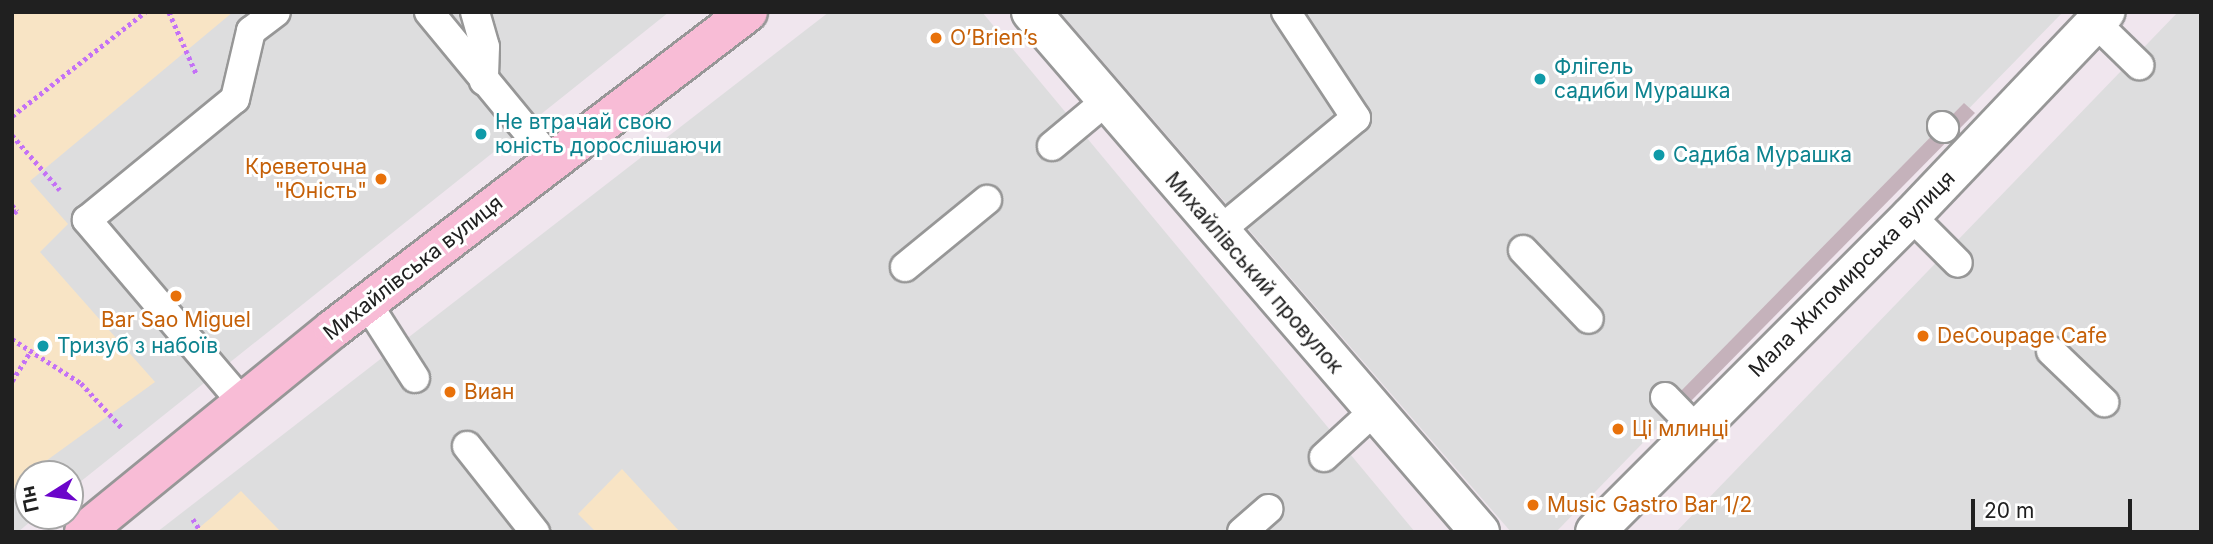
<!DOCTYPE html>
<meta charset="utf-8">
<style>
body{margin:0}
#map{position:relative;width:2213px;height:544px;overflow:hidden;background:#f0e6ee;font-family:Inter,sans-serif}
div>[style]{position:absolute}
.residential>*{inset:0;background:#ddddde}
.construction>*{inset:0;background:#c5b2bb}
.park>*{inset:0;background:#f8e4c5}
.path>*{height:4.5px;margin-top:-2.25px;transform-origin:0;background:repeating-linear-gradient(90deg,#c471f6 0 3.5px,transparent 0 7px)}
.roads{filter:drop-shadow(2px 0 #979797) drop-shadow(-2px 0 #979797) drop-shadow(0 2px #979797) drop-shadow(0 -2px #979797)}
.service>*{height:28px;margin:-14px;padding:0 14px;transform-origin:14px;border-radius:14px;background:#fff}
.minor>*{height:38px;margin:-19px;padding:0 19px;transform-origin:19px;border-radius:19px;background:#fff}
.secondary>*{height:38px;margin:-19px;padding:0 19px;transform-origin:19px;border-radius:19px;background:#f8bcd6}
.dots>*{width:19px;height:19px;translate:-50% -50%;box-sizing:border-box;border:4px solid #fff;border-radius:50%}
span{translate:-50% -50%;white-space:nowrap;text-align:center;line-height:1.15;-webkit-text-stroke:6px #fff;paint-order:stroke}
.food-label{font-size:21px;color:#c56008}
.left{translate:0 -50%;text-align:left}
.right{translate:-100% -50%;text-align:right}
.culture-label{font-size:21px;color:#0d838f}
.street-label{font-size:21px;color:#202020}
.frame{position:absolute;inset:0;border:14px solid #202020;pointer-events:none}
.north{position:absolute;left:14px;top:460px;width:70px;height:70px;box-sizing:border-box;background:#fff;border:2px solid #a6a6a6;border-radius:50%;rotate:258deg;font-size:19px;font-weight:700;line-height:28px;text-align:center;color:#202020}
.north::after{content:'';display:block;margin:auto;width:24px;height:32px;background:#6b05ca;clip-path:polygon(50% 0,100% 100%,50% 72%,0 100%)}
.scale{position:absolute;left:1971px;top:499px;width:161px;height:32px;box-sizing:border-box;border:4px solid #202020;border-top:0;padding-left:9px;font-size:21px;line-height:24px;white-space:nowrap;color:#202020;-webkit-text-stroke:5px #fff;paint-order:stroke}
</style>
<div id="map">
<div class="residential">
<div style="clip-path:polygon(12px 12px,669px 12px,70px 490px,70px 474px,28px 474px,28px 516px,37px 516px,18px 532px,12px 532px)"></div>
<div style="clip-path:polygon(829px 12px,982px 12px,1415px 532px,157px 532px)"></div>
<div style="clip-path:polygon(1060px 12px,2063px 12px,1556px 532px,1511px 532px)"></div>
<div style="clip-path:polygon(2178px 12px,2201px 12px,2201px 532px,1676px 532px)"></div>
</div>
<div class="construction">
<div style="clip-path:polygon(1964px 103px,1975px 113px,1690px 402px,1679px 393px)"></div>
</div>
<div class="park">
<div style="clip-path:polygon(12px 12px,233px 12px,30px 181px,68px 224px,40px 252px,155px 382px,28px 474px,12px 492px)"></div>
<div style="clip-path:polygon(622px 469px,680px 532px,596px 532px,578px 514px)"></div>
<div style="clip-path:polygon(241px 491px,281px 532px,194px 532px,212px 517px)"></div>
</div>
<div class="path">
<div style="left:169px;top:12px;width:67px;rotate:66.1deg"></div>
<div style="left:12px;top:116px;width:169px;rotate:-38deg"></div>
<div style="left:12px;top:135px;width:73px;rotate:48.9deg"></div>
<div style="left:12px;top:205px;width:8px;rotate:50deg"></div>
<div style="left:17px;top:211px;width:6px;rotate:141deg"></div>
<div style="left:12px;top:339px;width:82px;rotate:32.5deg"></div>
<div style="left:81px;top:383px;width:62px;rotate:47.6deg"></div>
<div style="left:12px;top:381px;width:34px;rotate:-58deg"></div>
<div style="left:193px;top:519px;width:15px;rotate:58deg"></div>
</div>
<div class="roads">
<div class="service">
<div style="left:429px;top:12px;width:193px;rotate:50.5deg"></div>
<div style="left:475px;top:12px;width:36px;rotate:74deg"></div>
<div style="left:485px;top:47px;width:34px;rotate:92deg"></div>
<div style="left:2095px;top:22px;width:62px;rotate:44.3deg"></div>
<div style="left:1942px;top:126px;width:3px;rotate:45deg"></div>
<div style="left:1052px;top:146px;width:70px;rotate:-39.8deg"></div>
<div style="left:1911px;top:216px;width:66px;rotate:45deg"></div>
<div style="left:1218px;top:232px;width:179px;rotate:-39.6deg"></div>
<div style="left:1356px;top:118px;width:127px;rotate:-123.4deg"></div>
<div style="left:1523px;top:250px;width:95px;rotate:46.3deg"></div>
<div style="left:905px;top:267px;width:106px;rotate:-39.3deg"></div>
<div style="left:367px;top:303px;width:89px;rotate:57.4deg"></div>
<div style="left:2051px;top:351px;width:74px;rotate:43.9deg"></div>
<div style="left:1665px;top:397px;width:46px;rotate:45.9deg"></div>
<div style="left:241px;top:401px;width:238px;rotate:-130.4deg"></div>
<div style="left:87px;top:220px;width:191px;rotate:-39.3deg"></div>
<div style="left:235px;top:99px;width:70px;rotate:-76.8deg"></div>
<div style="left:251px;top:31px;width:31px;rotate:-37deg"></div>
<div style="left:467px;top:446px;width:110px;rotate:51.7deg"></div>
<div style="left:1324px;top:457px;width:68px;rotate:-42.6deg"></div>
<div style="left:1242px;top:532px;width:35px;rotate:-41deg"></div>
</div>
<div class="minor">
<div style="left:1031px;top:12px;width:687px;rotate:49.19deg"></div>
<div style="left:1595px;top:532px;width:447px;rotate:-45deg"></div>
<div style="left:1911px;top:216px;width:282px;rotate:-46.4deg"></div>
</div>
<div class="secondary">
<div style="left:84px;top:532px;width:321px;rotate:-39.2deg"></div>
<div style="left:333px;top:329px;width:522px;rotate:-37.37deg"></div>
</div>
</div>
<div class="dots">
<div style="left:936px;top:38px;background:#e8710a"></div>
<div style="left:1540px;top:79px;background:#0f9aa8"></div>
<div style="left:481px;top:134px;background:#0f9aa8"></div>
<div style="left:1659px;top:155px;background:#0f9aa8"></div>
<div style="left:381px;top:179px;background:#e8710a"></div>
<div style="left:176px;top:296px;background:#e8710a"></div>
<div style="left:1923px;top:336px;background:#e8710a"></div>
<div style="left:43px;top:346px;background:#0f9aa8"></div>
<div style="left:450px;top:392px;background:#e8710a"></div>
<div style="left:1618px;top:429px;background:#e8710a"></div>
<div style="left:1533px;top:505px;background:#e8710a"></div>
</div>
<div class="food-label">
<span class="left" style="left:950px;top:38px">O’Brien’s</span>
<span class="right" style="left:367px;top:179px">Креветочна<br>"Юність"</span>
<span style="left:176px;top:320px">Bar Sao Miguel</span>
<span class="left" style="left:1937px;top:336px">DeCoupage Cafe</span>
<span class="left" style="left:464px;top:392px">Виан</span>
<span class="left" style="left:1632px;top:429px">Ці млинці</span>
<span class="left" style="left:1547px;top:505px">Music Gastro Bar 1/2</span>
</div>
<div class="culture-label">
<span class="left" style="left:1554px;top:79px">Флігель<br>садиби Мурашка</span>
<span class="left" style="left:495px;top:134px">Не втрачай свою<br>юність дорослішаючи</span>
<span class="left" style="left:1673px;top:155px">Садиба Мурашка</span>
<span class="left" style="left:57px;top:346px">Тризуб з набоїв</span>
</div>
<div class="street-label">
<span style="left:413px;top:268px;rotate:-38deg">Михайлівська вулиця</span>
<span style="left:1254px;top:273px;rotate:49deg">Михайлівський провулок</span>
<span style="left:1852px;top:274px;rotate:-45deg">Мала Житомирська вулиця</span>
</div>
<div class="frame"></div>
<div class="north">Пн</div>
<div class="scale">20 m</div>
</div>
